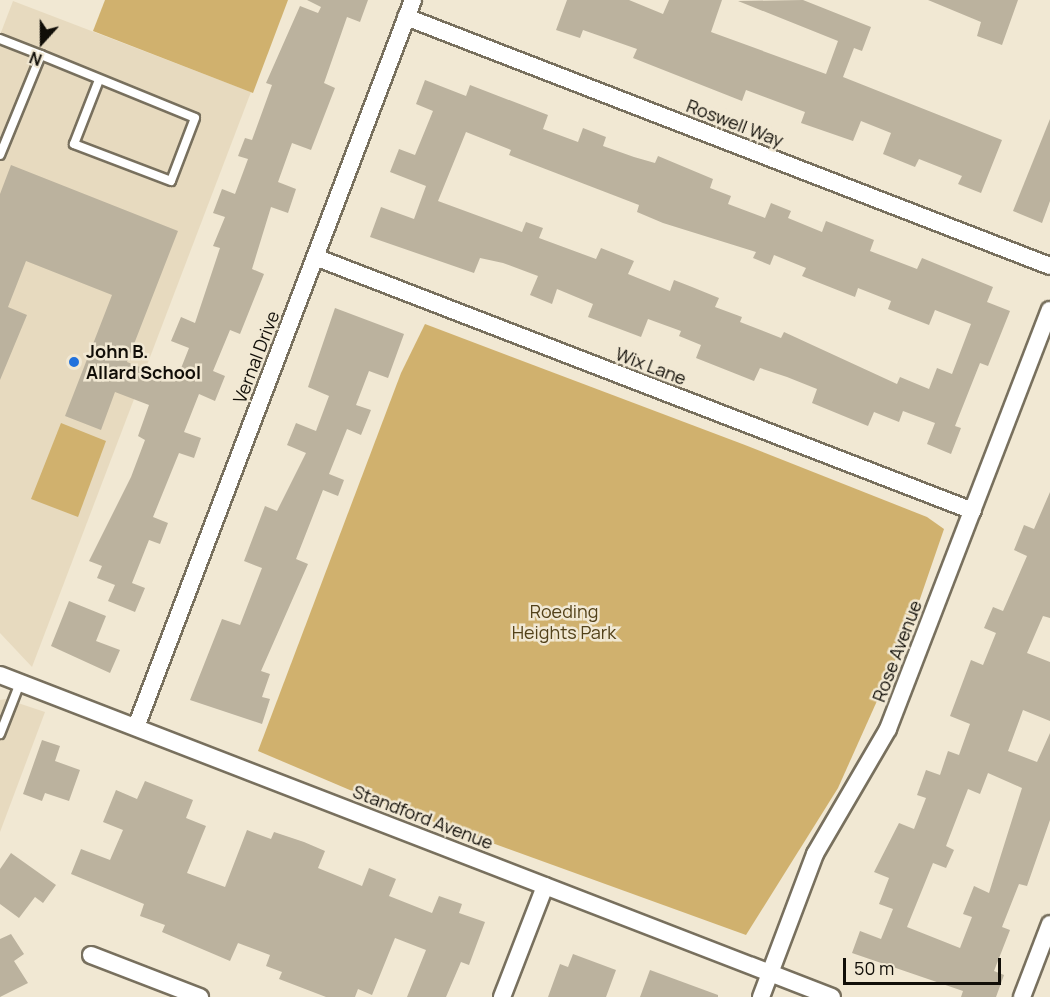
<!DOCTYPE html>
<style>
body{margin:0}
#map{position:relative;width:1050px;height:997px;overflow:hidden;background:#f1e8d3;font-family:Manrope,sans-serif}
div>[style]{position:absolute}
.built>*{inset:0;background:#e7dabf}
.green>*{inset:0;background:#d0b16e}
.building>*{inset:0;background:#bbb29e}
.roads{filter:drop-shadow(2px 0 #78705e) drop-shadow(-2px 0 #78705e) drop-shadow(0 2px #78705e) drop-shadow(0 -2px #78705e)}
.lane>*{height:8px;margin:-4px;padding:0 4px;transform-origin:4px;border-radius:4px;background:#fff}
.street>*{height:16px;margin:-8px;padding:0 8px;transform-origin:8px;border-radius:8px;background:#fff}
.dots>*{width:16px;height:16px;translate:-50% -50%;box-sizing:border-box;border:3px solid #f1e8d3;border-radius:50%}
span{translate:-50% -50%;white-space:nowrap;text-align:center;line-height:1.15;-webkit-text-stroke:5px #f1e8d3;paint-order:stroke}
.street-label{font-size:18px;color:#110e08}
.poi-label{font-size:18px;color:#110e08;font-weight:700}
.left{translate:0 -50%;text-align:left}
.park-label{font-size:18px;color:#524119}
.north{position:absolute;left:12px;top:12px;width:60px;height:60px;-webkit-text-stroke:4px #f1e8d3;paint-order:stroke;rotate:201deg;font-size:16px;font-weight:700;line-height:24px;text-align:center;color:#110e08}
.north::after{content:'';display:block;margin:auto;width:21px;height:27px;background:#110e08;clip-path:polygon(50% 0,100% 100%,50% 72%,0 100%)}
.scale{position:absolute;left:843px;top:958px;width:158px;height:27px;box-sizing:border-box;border:3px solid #110e08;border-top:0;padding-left:8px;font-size:18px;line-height:21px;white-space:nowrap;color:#110e08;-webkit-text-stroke:4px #f1e8d3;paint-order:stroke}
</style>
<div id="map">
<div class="built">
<div style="clip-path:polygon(13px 1px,251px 92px,32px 667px,0 633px,0 35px)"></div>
<div style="clip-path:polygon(6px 699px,45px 712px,0 832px,0 700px)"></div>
</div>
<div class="green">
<div style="clip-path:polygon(105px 0,288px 0,253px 93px,93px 31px)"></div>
<div style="clip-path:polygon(425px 324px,745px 445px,927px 517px,944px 529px,911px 625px,838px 788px,746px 935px,371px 799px,258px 751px,401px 373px)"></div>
<div style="clip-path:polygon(61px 423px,106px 441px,78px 517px,31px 499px)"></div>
</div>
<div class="building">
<div style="clip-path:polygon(307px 0,368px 0,360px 22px,347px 17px,324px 83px,335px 88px,311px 150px,292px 143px,278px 182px,296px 189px,288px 213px,271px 207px,252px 269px,264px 274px,240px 334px,230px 330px,213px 371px,225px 376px,215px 401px,199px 394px,184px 432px,201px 438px,194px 458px,179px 453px,153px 517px,168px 523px,160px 544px,149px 540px,132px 583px,145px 588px,135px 612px,108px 601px,115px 585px,97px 578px,102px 566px,89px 561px,131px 477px,145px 440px,138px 436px,149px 405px,115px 392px,101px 430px,65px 416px,112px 295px,26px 261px,8px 307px,27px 315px,0 380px,0 194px,11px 165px,178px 231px,127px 362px,176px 381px,189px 348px,171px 341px,181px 317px,195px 323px,220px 248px,213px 246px,225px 217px,213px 213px,222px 189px,235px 194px,248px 159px,238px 156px,245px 138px,252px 140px,272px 85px,266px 83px,300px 6px,318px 13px,321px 7px)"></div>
<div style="clip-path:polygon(567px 0,629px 0,663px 14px,669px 0,722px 0,711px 32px,826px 74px,838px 41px,738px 1px,803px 0,871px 27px,862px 51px,854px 48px,843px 77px,1002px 140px,981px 193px,958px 184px,962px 176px,919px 159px,915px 167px,883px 154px,891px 133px,861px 121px,853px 141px,801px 123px,805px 112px,746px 90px,742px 101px,633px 58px,637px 49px,583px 30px,580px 38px,556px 30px)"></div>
<div style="clip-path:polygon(928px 0,1018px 0,1002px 45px,977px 36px,981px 22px)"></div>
<div style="clip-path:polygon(evenodd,425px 80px,466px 96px,470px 85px,548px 115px,543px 129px,578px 142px,583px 128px,606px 137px,603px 146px,634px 157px,655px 163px,658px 156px,713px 179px,710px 188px,731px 196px,728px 204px,765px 218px,771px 203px,791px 211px,788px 218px,822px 232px,826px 221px,874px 240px,870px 251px,917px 269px,922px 258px,993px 287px,987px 302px,1010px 311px,988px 366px,980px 363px,955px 426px,961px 428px,951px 454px,927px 444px,935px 423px,903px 411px,899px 422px,874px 412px,868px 426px,812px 403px,817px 389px,787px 377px,760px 368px,754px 381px,696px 358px,701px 345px,679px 336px,681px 331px,648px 319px,641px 337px,588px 317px,593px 304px,557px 289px,552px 304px,530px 295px,538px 276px,503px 263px,480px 258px,474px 273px,370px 237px,381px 207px,414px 219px,426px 186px,390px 172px,399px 149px,415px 155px,433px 111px,416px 104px,425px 80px,466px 132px,511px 150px,509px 155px,639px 205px,637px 212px,663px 223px,756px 252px,753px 258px,770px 265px,774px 255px,806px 268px,802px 276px,855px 297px,858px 288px,891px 301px,888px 309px,929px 325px,935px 310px,971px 324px,952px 374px,937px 368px,929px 389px,900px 377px,897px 384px,784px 332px,781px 338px,740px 322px,742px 317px,715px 307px,719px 298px,692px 287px,674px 280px,670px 291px,628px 274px,634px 261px,601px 248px,596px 259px,539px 238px,543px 228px,526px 222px,522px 232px,438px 201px,466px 132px)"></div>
<div style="clip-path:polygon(1050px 119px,1050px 201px,1042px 223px,1013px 211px)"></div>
<div style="clip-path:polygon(335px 308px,404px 334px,388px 378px,369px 371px,356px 405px,371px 410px,361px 435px,347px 429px,329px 474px,344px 480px,338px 496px,323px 490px,296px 559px,308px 564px,261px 671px,270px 674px,262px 697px,270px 699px,262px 724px,190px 700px,222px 619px,240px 625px,262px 568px,244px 561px,265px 506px,277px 511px,306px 453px,287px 445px,296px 423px,316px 431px,329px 396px,308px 387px)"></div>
<div style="clip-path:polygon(evenodd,1050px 492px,1050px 618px,1043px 616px,1027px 653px,1050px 662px,1050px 721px,1023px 710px,1008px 751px,1037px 762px,1050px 733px,1050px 820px,1027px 886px,1019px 884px,1002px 927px,1010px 930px,994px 971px,1004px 975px,996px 997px,961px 997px,963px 991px,852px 953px,860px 931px,881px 939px,893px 909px,879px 904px,889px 878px,874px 872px,899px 823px,914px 829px,926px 798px,917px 795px,926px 770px,940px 775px,948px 751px,959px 755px,970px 724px,950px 716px,971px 660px,983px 665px,996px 633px,984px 628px,993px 607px,1003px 611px,1027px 556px,1014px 550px,1024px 525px,1034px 529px,1050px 492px,988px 773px,1022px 788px,989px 893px,974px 886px,963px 914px,972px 917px,960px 948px,907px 927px,933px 863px,946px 868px,954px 850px,946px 846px,968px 789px,980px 794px,988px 773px)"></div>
<div style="clip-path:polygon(69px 601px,106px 616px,96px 641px,120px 650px,110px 673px,51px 646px)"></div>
<div style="clip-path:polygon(42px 740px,60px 746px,55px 761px,80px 770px,69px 801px,45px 793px,42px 801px,23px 794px)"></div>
<div style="clip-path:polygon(145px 781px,193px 800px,186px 818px,206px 826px,187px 873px,225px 887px,247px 830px,271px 839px,274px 832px,304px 842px,325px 851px,318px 868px,362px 886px,369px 868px,396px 879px,389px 896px,432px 913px,439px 896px,462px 904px,459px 913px,485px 922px,469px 965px,461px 962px,446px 997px,407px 997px,426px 950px,395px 938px,372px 995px,358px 989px,355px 997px,326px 997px,279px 979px,282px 972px,266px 966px,270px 955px,238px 943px,230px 961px,162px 932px,165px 925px,140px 916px,144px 904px,71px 874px,81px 849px,110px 860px,123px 830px,103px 822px,116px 790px,137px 799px)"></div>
<div style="clip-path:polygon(11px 853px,56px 885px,43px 903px,35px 897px,19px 918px,0 904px,0 869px)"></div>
<div style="clip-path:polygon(11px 934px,24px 954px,14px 961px,28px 983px,0 997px,0 939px)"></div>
<div style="clip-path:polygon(573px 954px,616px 970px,606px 997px,548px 997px,560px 964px,568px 967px)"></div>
<div style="clip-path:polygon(650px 970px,718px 995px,718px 997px,640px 997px)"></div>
</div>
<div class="roads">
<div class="lane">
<div style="left:0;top:39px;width:44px;rotate:21.3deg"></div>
<div style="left:41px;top:55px;width:108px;rotate:112.3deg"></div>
<div style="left:41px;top:55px;width:166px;rotate:22.2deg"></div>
<div style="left:195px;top:118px;width:67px;rotate:110.9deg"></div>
<div style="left:171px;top:181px;width:104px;rotate:-159.1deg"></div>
<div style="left:74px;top:144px;width:69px;rotate:-68.7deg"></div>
<div style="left:0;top:734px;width:55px;rotate:-68.6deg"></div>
</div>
<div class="street">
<div style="left:406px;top:17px;width:690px;rotate:21.14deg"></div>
<div style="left:315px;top:257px;width:705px;rotate:21.11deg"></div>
<div style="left:0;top:675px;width:892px;rotate:21.16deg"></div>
<div style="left:136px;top:727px;width:778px;rotate:-69.14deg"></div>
<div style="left:91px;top:955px;width:117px;rotate:21.1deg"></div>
<div style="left:502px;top:997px;width:119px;rotate:-68.8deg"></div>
<div style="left:761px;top:997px;width:153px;rotate:-69.3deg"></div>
<div style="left:815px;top:854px;width:145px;rotate:-59.7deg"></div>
<div style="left:888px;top:729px;width:449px;rotate:-68.9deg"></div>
<div style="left:1022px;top:997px;width:78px;rotate:-69deg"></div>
</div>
</div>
<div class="dots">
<div style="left:74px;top:362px;background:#2171dc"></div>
</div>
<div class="street-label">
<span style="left:735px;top:123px;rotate:21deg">Roswell Way</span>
<span style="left:256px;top:357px;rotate:-69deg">Vernal Drive</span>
<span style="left:651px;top:366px;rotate:21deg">Wix Lane</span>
<span style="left:897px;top:651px;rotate:-69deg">Rose Avenue</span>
<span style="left:423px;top:817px;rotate:21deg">Standford Avenue</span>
</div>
<div class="poi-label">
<span class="left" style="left:86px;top:362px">John B.<br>Allard School</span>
</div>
<div class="park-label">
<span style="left:564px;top:622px">Roeding<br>Heights Park</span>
</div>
<div class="north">N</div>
<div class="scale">50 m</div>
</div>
